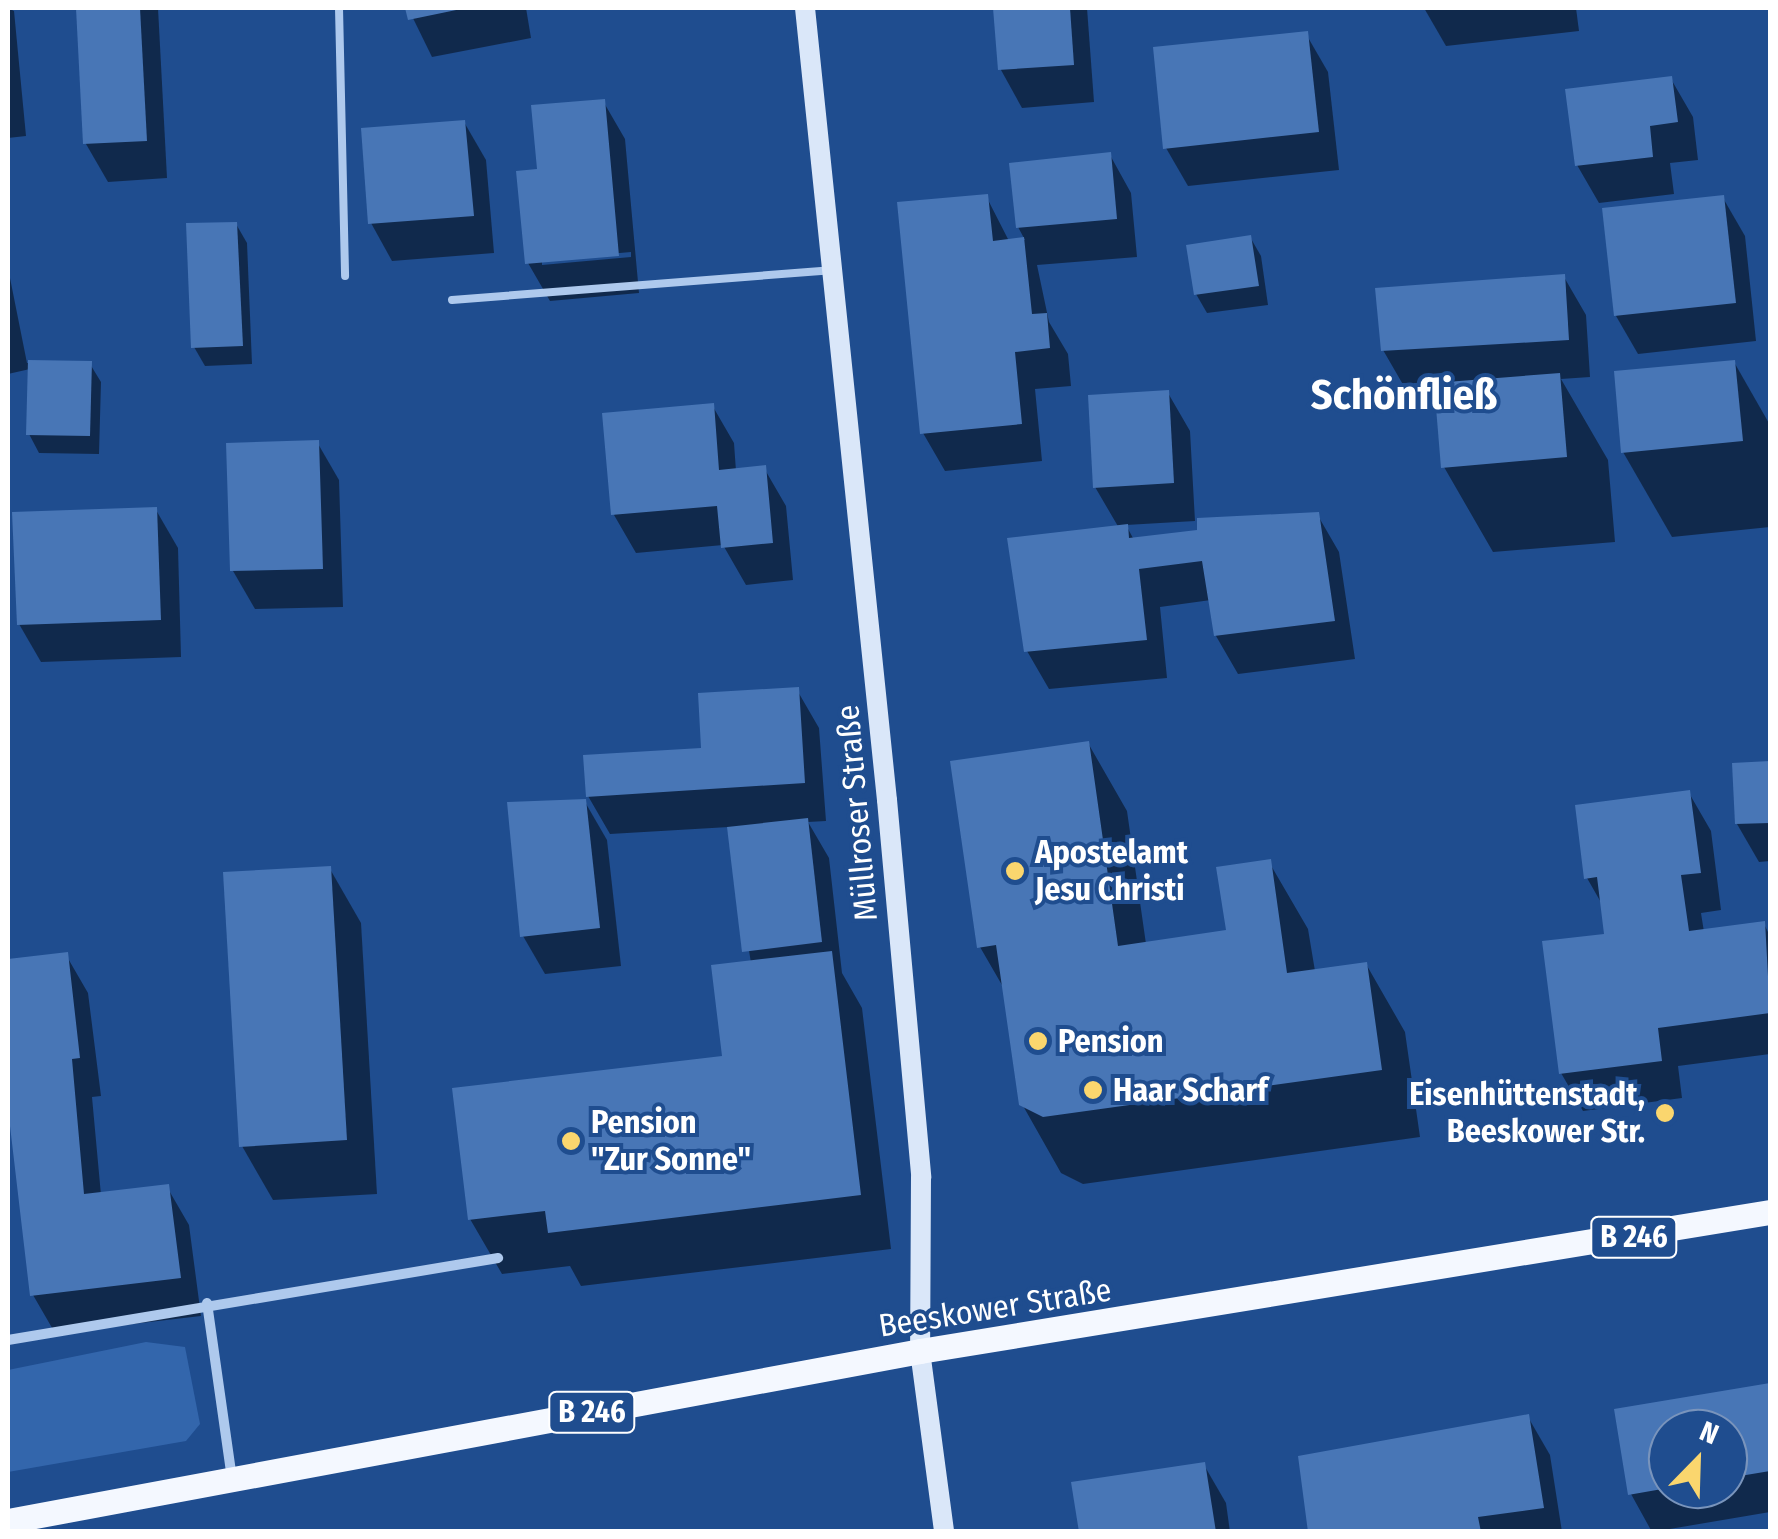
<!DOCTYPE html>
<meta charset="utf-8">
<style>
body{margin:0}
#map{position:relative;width:1778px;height:1539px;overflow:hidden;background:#1f4d8f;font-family:"Fira Sans Condensed",sans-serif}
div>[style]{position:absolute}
.green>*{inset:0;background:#3366ac}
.shadow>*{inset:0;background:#0007}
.building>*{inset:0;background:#4876b6}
.service>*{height:8px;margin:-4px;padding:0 4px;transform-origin:4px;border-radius:4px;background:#aec9ed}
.minor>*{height:10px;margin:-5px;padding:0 5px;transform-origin:5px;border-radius:5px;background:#aec9ed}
.secondary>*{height:20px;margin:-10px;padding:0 10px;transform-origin:10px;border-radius:10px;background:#dae7f9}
.primary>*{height:25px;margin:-12.5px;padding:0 12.5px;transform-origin:12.5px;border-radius:12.5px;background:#f4f8ff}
.dots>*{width:28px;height:28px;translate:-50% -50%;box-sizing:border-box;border:5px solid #1f4d8f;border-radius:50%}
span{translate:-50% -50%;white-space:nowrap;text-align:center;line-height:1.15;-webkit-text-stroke:8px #1f4d8f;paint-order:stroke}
.shield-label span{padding:2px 8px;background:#1f4d8f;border:2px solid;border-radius:8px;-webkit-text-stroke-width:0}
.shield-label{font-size:30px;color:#fff;font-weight:700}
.street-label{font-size:32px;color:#fff}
.poi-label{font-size:32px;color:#fff;font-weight:700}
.left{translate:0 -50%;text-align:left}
.right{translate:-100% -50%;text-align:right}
.district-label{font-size:42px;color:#fff;font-weight:700}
.frame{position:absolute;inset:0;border:10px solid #fff;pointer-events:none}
.north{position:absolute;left:1648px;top:1409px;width:100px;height:100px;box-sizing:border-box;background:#1f4d8f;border:2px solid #7994bc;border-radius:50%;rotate:23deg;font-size:28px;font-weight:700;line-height:40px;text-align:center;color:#fff}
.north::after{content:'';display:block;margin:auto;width:35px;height:45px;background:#fad66e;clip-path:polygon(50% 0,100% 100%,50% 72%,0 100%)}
</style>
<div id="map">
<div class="green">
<div style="clip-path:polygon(146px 1342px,185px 1347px,200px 1424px,186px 1441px,8px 1472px,8px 1370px)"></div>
</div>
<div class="shadow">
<div style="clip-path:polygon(8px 8px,14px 11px,26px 136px,8px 138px)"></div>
<div style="clip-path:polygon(79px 8px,158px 8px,167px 178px,108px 182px,86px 144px)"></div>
<div style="clip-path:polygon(408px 8px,526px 8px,531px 38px,432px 57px)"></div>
<div style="clip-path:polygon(996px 8px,1087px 8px,1094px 102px,1022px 108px,1001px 70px)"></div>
<div style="clip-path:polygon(1424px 8px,1576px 8px,1579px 31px,1446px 46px)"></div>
<div style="clip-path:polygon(1306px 34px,1328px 72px,1339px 170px,1188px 186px,1166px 148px)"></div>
<div style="clip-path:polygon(1671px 79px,1693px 117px,1698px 160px,1670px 163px,1674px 194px,1599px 203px,1577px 165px)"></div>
<div style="clip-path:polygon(evenodd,603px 101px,625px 139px,639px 293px,550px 301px,528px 263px,540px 171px,603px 101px,631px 252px,631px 257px,542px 265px,542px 260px,631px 252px)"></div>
<div style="clip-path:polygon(464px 122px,486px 160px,494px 253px,392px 261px,371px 223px)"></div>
<div style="clip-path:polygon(1110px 155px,1131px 193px,1137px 257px,1037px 265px,1049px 322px,1068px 354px,1071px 386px,1035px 389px,1042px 461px,945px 471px,923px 433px,986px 196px,1009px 241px,1025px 240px,1018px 227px)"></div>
<div style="clip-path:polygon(1723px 198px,1745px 236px,1756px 341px,1638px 354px,1616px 316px)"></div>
<div style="clip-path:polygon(236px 224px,247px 243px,252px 364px,205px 366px,194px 347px)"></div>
<div style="clip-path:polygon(1250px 237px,1261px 256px,1268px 305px,1207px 313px,1196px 294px)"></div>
<div style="clip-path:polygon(8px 268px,27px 363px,90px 364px,101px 382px,99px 454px,39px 453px,29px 434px,30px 369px,8px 374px)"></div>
<div style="clip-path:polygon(1564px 277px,1586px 315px,1590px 377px,1561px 379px,1608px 460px,1615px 542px,1493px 552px,1444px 467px,1437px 387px,1405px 388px,1383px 350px)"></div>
<div style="clip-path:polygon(1734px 362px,1770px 425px,1770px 527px,1672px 537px,1623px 452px)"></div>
<div style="clip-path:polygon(1168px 393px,1190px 431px,1195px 521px,1126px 525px,1134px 540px,1317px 514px,1339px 552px,1355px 659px,1238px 674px,1216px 636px,1211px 600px,1160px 607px,1167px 678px,1049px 689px,1027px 651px,1119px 528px,1095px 487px)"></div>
<div style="clip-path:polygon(712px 405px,734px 443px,736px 471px,764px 468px,786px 506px,793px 580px,746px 585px,723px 545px,636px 553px,614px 515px)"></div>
<div style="clip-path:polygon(317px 442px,339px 480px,343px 607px,255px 609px,233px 571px)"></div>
<div style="clip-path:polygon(156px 510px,178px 548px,181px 657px,41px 662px,19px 624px)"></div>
<div style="clip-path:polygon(797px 690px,819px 728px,826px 821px,808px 822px,829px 858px,842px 973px,862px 1008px,891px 1249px,581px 1286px,570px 1266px,502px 1274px,470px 1219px,724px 1058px,751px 963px,729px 827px,610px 834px,588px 796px,704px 750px)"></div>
<div style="clip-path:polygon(1088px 743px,1127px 811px,1146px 944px,1228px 932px,1269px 862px,1308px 929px,1315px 971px,1366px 964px,1405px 1032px,1420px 1137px,1083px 1184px,1061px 1173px,1022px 1104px,1006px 992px,980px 947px)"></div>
<div style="clip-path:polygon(1770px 763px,1770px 861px,1759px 862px,1737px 824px,1734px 765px)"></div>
<div style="clip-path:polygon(1689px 793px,1711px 831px,1721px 910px,1701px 913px,1704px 932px,1764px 924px,1770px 936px,1770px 1054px,1678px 1066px,1682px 1098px,1583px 1111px,1561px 1073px,1606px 936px,1603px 906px,1587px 878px)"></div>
<div style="clip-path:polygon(585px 802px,607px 840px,621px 966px,545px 974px,523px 936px)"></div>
<div style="clip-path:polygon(330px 869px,361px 923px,377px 1194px,273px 1200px,242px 1146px)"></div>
<div style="clip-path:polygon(66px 955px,88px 993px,101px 1096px,92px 1097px,101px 1195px,167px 1187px,189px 1225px,201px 1316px,55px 1333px,33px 1295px,8px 1090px,8px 961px)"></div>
<div style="clip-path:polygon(evenodd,1770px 1385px,1770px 1512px,1652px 1532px,1631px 1494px,1617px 1411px,1770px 1385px,1668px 1429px,1728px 1429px,1728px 1489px,1668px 1489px,1668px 1429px)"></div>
<div style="clip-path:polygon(1528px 1417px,1550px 1455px,1562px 1532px,1310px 1532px)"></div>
<div style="clip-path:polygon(1204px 1465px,1226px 1503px,1230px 1532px,1082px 1532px)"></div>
</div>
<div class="building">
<div style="clip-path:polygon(76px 8px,140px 8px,147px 141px,83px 144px)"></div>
<div style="clip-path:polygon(405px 8px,461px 8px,461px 9px,408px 20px)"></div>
<div style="clip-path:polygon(993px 8px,1070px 8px,1074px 65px,998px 70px)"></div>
<div style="clip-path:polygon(1308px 31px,1319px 132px,1163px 149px,1153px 47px)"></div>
<div style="clip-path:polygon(1672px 76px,1678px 122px,1650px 126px,1653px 157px,1575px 166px,1565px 89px)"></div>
<div style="clip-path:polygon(605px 99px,619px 256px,525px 264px,516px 171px,537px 169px,531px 105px)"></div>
<div style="clip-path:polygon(465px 120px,474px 216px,368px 224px,361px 128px)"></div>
<div style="clip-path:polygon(1111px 152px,1117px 219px,1016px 228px,1009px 163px)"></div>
<div style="clip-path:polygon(988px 194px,993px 241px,1024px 237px,1032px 314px,1047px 313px,1050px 348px,1015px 352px,1022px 424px,920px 434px,897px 202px)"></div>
<div style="clip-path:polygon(1724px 195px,1736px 303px,1614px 316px,1602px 208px)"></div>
<div style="clip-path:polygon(237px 222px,243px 346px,191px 348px,186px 223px)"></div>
<div style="clip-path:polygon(1251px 235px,1259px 286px,1194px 295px,1186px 245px)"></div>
<div style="clip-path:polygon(1565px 274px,1569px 340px,1381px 351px,1375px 288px)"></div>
<div style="clip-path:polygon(28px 360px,92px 361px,90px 436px,26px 435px)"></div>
<div style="clip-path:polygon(1735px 360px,1743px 441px,1621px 453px,1614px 371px)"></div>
<div style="clip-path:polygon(1560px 373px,1567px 457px,1441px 468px,1434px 383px)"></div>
<div style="clip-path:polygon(1169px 390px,1174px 483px,1093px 488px,1088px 395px)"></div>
<div style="clip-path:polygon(714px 403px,719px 470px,766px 465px,773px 543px,721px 548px,717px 506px,611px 515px,602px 413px)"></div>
<div style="clip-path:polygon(319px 440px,323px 569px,230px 571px,226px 443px)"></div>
<div style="clip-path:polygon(157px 507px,161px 620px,17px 625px,12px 512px)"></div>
<div style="clip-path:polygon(1319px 512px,1335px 621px,1214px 636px,1202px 561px,1139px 569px,1147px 640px,1024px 652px,1007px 538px,1128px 524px,1129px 538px,1197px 530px,1197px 518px)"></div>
<div style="clip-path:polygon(799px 687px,805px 783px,586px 797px,583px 755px,701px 748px,698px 693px)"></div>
<div style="clip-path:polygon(1089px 741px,1118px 946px,1226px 930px,1216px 867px,1271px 859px,1287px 973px,1367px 962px,1382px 1070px,1043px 1117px,1019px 1105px,996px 945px,977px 948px,950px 761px)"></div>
<div style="clip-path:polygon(1770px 761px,1770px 823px,1735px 824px,1732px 763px)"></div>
<div style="clip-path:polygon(1690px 790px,1701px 873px,1681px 875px,1689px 931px,1765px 921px,1770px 1013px,1658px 1028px,1662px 1061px,1559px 1074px,1542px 941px,1604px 934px,1597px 877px,1584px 879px,1575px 805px)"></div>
<div style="clip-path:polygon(586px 799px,600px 928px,520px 937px,507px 802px)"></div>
<div style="clip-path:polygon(808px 818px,822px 942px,742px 952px,727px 827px)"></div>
<div style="clip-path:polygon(331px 866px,347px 1140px,239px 1147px,223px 872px)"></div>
<div style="clip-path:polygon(832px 951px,861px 1195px,548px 1233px,545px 1211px,468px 1220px,452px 1088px,722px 1056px,711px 965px)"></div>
<div style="clip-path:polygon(68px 952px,80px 1058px,72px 1059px,84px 1194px,169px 1184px,181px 1278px,30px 1296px,8px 1109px,8px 959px)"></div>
<div style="clip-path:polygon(1770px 1383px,1770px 1471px,1728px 1478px,1728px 1429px,1668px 1429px,1668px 1488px,1628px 1495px,1614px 1409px)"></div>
<div style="clip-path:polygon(1529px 1414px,1544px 1508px,1478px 1517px,1481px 1532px,1308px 1532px,1298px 1456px)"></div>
<div style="clip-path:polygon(1205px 1462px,1216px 1532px,1079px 1532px,1071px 1482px)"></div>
</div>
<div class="service">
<div style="left:339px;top:8px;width:268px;rotate:88.7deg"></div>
<div style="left:452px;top:300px;width:380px;rotate:-4.5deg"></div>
</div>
<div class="minor">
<div style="left:207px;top:1303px;width:177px;rotate:81.9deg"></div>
<div style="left:8px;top:1340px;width:497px;rotate:-9.5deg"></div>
</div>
<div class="secondary">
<div style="left:805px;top:8px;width:796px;rotate:84.09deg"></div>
<div style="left:887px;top:800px;width:379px;rotate:84.8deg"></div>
<div style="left:921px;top:1177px;width:174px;rotate:90.3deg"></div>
<div style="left:920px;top:1351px;width:183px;rotate:82.4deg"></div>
</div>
<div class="primary">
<div style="left:8px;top:1521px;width:928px;rotate:-10.56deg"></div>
<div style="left:920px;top:1351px;width:861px;rotate:-9.29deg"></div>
</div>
<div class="dots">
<div style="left:1015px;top:871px;background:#fad66e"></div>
<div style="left:1038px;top:1041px;background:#fad66e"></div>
<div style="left:1093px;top:1090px;background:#fad66e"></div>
<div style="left:1665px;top:1113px;background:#fad66e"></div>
<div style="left:571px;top:1141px;background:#fad66e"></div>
</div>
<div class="shield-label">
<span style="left:1634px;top:1237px">B 246</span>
<span style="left:592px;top:1412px">B 246</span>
</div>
<div class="street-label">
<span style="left:857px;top:813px;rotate:-95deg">Müllroser Straße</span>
<span style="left:995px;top:1308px;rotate:-9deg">Beeskower Straße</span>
</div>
<div class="poi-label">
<span class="left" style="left:1035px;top:871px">Apostelamt<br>Jesu Christi</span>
<span class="left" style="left:1058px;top:1041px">Pension</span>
<span class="left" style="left:1113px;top:1090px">Haar Scharf</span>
<span class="right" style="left:1645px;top:1113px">Eisenhüttenstadt,<br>Beeskower Str.</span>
<span class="left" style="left:591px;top:1141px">Pension<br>"Zur Sonne"</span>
</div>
<div class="district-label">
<span style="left:1404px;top:395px">Schönfließ</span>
</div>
<div class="frame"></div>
<div class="north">N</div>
</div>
